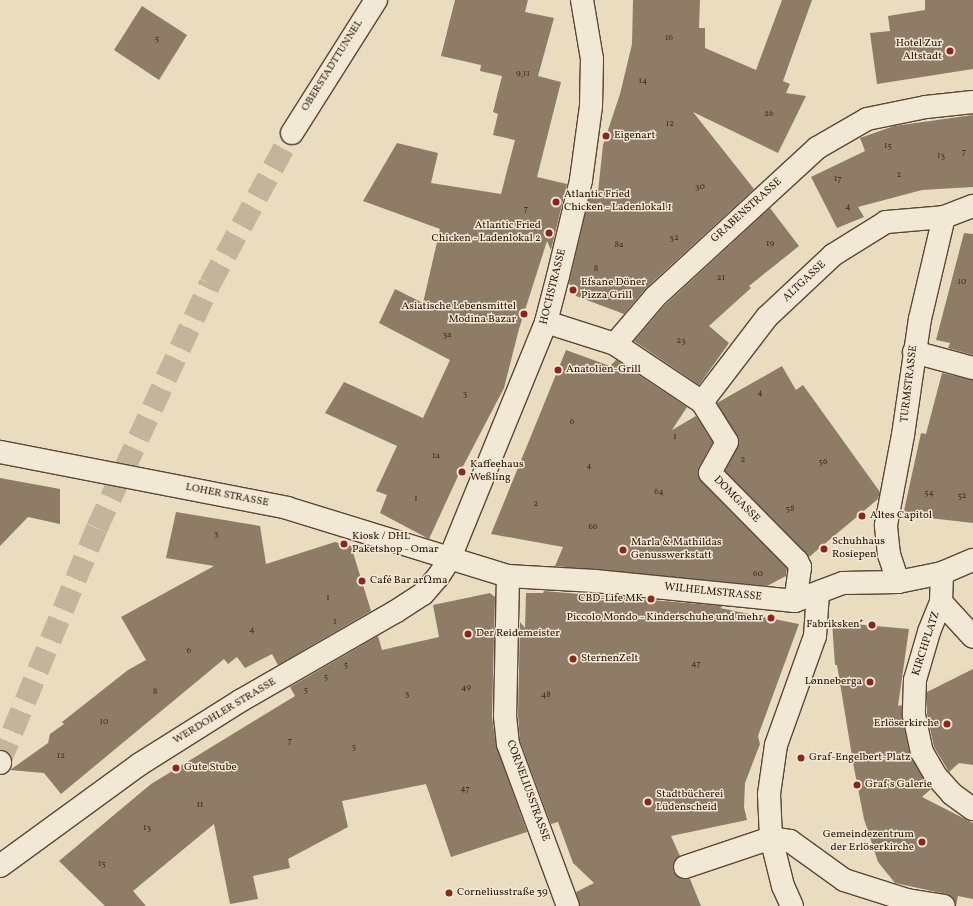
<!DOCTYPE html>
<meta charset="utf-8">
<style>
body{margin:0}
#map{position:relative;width:973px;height:906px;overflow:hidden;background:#eadcbf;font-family:Vollkorn,serif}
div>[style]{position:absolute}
.building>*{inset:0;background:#8f7c67}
.minor-tunnel>*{height:22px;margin-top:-11px;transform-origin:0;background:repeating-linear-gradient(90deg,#c4b49a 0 22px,transparent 0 33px)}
.roads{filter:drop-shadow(1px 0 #5c4636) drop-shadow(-1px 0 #5c4636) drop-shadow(0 1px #5c4636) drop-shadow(0 -1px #5c4636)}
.minor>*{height:22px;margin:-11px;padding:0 11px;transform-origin:11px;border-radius:11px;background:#f1e8d5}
.dots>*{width:11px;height:11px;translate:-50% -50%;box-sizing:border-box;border:2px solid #f1e8d5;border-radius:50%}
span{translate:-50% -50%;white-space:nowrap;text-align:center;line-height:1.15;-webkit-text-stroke:3px #f1e8d5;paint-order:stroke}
.number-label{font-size:9px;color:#462e20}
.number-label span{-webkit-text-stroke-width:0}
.poi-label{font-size:11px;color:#2d1408}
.right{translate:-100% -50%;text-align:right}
.left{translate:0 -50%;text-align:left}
.street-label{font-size:11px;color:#2d1408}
</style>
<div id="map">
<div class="building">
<div style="clip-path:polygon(455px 0,528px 0,525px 12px,554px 18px,538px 76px,561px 82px,537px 177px,567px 184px,551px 250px,547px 241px,519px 329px,504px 388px,459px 474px,429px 539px,380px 513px,387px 495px,376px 491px,397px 446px,325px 413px,344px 382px,423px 418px,450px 360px,379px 323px,395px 289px,423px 303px,440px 229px,363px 201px,397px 143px,438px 153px,431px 183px,501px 194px,515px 140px,493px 135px,498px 114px,493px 112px,502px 76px,480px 71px,481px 65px,441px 56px)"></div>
<div style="clip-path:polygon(633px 0,700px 0,699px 28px,705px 28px,705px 48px,756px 70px,782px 0,812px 0,783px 81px,790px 84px,786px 93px,806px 96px,778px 153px,693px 112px,754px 189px,646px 288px,624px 314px,576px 296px,569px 283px,591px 190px,598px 192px,603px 145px,620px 94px,632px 44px)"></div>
<div style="clip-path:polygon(925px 0,973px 0,973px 69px,877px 84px,870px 33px,890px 31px,888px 16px,925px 10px)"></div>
<div style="clip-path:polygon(142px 6px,187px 35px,159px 80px,114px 50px)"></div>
<div style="clip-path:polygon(973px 115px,973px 187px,922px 190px,858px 207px,864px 217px,837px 228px,811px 177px,865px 151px,860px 138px,894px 126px)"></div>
<div style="clip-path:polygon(770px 208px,799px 246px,749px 286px,751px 288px,709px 326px,729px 343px,699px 385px,634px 341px,664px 306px)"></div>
<div style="clip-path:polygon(964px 233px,973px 234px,973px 355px,948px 348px,950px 343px,936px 340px)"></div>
<div style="clip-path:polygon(566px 350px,610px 366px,616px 360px,687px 407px,672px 430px,696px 416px,713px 442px,699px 467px,698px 475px,701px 481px,787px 568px,786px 576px,767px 586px,555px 566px,563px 547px,491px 534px)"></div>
<div style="clip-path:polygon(782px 366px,796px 390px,803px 385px,880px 492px,878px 499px,809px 557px,725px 471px,739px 441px,717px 403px)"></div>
<div style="clip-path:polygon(942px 373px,973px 380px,973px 523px,903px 515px,921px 433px,926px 434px)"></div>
<div style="clip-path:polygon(0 478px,60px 489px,60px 524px,28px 517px,0 546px)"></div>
<div style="clip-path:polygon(176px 512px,260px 526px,266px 564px,335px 542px,351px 546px,371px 611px,278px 665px,272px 654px,245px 668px,237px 657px,228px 664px,224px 659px,61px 794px,44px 773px,10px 770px,48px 743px,50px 734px,64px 724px,62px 722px,128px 670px,146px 660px,121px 617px,214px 566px,166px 558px)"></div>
<div style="clip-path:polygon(544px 591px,723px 606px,720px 608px,799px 624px,758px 736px,760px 744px,745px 783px,744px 807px,747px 820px,671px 836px,680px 856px,673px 864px,673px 871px,682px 879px,690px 879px,701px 906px,580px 906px,576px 892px,594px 883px,573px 863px,558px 822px,551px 824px,520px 741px,518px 715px,520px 622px,525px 628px,526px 593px,543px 593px)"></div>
<div style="clip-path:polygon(490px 593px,495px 597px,492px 716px,496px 745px,527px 832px,451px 857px,426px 784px,342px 801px,348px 827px,288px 859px,290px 868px,253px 876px,258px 899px,230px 904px,214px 824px,133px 891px,146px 906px,105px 906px,59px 861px,151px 784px,295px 696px,290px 687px,378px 636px,382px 650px,439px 637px,433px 605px)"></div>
<div style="clip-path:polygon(832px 622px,909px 629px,898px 706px,902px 705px,902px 717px,910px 755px,931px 789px,922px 797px,973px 823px,973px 899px,958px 896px,956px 906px,952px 897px,946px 894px,895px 883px,878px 862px,864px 819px,854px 768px,837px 665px,835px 665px)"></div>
<div style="clip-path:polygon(973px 669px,973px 765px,959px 763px,949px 772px,934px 747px,927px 714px,927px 692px)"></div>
</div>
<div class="minor-tunnel">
<div style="left:0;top:762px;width:253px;rotate:-67.5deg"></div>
<div style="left:97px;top:528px;width:269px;rotate:-65.2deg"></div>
<div style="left:210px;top:284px;width:172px;rotate:-61.5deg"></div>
</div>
<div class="roads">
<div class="minor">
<div style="left:292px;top:133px;width:157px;rotate:-57.7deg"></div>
<div style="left:546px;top:322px;width:72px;rotate:17.7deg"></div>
<div style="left:615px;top:344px;width:62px;rotate:-49.6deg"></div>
<div style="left:655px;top:297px;width:220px;rotate:-42.6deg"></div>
<div style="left:817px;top:148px;width:58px;rotate:-30.1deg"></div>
<div style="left:867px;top:119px;width:60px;rotate:-11.5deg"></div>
<div style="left:926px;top:107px;width:47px;rotate:-6.1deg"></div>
<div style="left:615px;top:344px;width:105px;rotate:33.7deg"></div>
<div style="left:702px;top:402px;width:47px;rotate:58deg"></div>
<div style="left:727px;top:442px;width:35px;rotate:119deg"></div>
<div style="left:710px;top:473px;width:124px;rotate:45.3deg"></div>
<div style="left:797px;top:561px;width:7px;rotate:63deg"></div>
<div style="left:800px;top:567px;width:34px;rotate:98deg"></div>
<div style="left:914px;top:352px;width:61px;rotate:15.2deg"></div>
<div style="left:702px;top:402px;width:107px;rotate:-52.6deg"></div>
<div style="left:767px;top:317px;width:91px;rotate:-43.2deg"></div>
<div style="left:833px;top:255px;width:62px;rotate:-31.9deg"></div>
<div style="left:886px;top:222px;width:58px;rotate:-4.9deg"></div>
<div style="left:0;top:452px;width:292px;rotate:11deg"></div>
<div style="left:287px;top:508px;width:231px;rotate:17.1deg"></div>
<div style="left:508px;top:576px;width:87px;rotate:3.3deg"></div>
<div style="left:595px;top:581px;width:201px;rotate:5.7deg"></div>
<div style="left:795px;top:601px;width:51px;rotate:-20.6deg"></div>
<div style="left:843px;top:583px;width:55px;rotate:-1deg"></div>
<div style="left:898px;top:582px;width:45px;rotate:-11.6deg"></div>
<div style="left:942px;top:573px;width:34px;rotate:-23deg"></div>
<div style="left:942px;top:573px;width:29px;rotate:92deg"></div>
<div style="left:941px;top:602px;width:32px;rotate:112deg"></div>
<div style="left:929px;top:632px;width:50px;rotate:106.3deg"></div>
<div style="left:915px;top:680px;width:35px;rotate:92deg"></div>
<div style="left:914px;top:715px;width:38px;rotate:78deg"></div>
<div style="left:922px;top:752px;width:28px;rotate:60deg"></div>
<div style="left:936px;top:776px;width:24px;rotate:48deg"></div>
<div style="left:952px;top:794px;width:26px;rotate:36deg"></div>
<div style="left:508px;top:576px;width:140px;rotate:91.2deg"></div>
<div style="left:505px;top:716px;width:28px;rotate:84deg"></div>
<div style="left:508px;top:744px;width:173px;rotate:69.7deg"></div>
<div style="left:898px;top:582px;width:28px;rotate:-108deg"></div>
<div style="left:889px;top:555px;width:30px;rotate:-96deg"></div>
<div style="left:886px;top:525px;width:92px;rotate:-79.3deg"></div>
<div style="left:903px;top:435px;width:117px;rotate:-81.7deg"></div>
<div style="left:920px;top:319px;width:105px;rotate:-76.8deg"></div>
<div style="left:944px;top:217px;width:31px;rotate:-21deg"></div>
<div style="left:941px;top:602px;width:47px;rotate:47.6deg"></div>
<div style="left:0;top:763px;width:1px;rotate:-90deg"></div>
<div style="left:0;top:866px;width:173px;rotate:-36.1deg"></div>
<div style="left:140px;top:764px;width:118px;rotate:-32.2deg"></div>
<div style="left:240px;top:701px;width:179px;rotate:-29.9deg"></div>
<div style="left:395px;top:612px;width:33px;rotate:-33deg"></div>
<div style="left:423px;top:594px;width:23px;rotate:-49deg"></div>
<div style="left:438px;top:577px;width:20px;rotate:-57deg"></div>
<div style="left:449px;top:560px;width:257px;rotate:-67.8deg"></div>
<div style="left:546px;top:322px;width:48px;rotate:-75.4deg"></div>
<div style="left:558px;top:276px;width:99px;rotate:-76.5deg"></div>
<div style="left:581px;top:180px;width:75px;rotate:-82.3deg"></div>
<div style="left:591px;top:106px;width:47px;rotate:-88.8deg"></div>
<div style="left:592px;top:59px;width:60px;rotate:-99.6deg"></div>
<div style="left:685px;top:867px;width:91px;rotate:-18.6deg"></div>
<div style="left:771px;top:838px;width:19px;rotate:9deg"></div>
<div style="left:790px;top:841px;width:67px;rotate:35.8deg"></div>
<div style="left:844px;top:880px;width:66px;rotate:17.6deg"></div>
<div style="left:907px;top:900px;width:37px;rotate:9deg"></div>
<div style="left:792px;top:906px;width:22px;rotate:-114deg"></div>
<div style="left:783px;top:886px;width:49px;rotate:-104deg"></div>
<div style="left:771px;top:838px;width:44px;rotate:-92.6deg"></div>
<div style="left:769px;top:794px;width:49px;rotate:-81.9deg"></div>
<div style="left:776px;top:745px;width:116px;rotate:-70.3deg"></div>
<div style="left:815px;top:636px;width:43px;rotate:-86deg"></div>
</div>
</div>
<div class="dots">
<div style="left:950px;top:51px;background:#8f2418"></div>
<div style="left:606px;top:136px;background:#8f2418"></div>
<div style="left:556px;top:202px;background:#8f2418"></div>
<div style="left:549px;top:233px;background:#8f2418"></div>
<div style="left:573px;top:290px;background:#8f2418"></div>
<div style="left:524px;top:314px;background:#8f2418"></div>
<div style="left:558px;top:370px;background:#8f2418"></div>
<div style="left:462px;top:472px;background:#8f2418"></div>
<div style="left:862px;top:516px;background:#8f2418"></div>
<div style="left:344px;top:544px;background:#8f2418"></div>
<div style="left:824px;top:549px;background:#8f2418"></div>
<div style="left:623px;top:550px;background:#8f2418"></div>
<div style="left:362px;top:581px;background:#8f2418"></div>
<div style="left:651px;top:599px;background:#8f2418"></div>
<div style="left:771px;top:618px;background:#8f2418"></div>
<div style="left:872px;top:625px;background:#8f2418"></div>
<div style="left:468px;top:634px;background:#8f2418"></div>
<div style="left:573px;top:659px;background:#8f2418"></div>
<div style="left:870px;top:682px;background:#8f2418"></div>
<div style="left:947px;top:724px;background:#8f2418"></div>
<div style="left:801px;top:758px;background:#8f2418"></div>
<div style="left:176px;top:768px;background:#8f2418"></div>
<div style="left:857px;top:785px;background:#8f2418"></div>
<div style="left:648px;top:802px;background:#8f2418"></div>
<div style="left:922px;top:842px;background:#8f2418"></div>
<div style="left:449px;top:893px;background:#8f2418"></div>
</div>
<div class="number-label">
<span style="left:669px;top:38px">16</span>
<span style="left:157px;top:39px">5</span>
<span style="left:523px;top:74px">9,11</span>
<span style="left:643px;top:81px">14</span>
<span style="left:769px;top:114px">26</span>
<span style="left:670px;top:124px">12</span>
<span style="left:888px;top:146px">15</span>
<span style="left:964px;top:152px">7</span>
<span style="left:941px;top:156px">13</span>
<span style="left:899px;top:175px">2</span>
<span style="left:838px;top:179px">17</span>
<span style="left:700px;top:187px">30</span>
<span style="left:848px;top:207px">4</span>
<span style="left:526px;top:209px">7</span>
<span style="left:674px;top:238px">32</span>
<span style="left:770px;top:244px">19</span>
<span style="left:619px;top:245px">8a</span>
<span style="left:596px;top:269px">8</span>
<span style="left:721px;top:278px">21</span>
<span style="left:962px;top:282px">10</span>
<span style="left:447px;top:335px">3a</span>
<span style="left:681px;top:341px">23</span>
<span style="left:760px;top:393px">4</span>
<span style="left:465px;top:394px">3</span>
<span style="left:572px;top:422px">6</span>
<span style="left:675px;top:437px">1</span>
<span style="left:436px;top:456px">1a</span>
<span style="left:743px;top:460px">2</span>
<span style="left:823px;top:462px">56</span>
<span style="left:589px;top:466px">4</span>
<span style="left:659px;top:492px">64</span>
<span style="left:929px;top:493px">54</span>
<span style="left:962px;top:496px">52</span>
<span style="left:416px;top:499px">1</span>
<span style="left:536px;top:504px">2</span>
<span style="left:790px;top:509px">58</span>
<span style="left:593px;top:527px">66</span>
<span style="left:216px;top:534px">3</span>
<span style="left:758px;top:574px">60</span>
<span style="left:328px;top:598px">1</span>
<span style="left:335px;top:622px">1</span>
<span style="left:252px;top:630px">4</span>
<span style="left:189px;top:651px">6</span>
<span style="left:696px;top:664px">47</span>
<span style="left:346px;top:665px">5</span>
<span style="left:326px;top:677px">5</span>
<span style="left:466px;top:688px">49</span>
<span style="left:306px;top:690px">5</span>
<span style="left:155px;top:692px">8</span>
<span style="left:407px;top:694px">3</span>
<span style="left:546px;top:695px">48</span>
<span style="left:104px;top:722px">10</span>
<span style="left:290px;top:741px">7</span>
<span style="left:354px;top:747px">5</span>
<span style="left:61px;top:756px">12</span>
<span style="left:465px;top:789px">47</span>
<span style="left:200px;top:805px">11</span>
<span style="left:147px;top:828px">13</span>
<span style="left:102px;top:864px">15</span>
</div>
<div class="poi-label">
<span class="right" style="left:942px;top:51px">Hotel Zur<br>Altstadt</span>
<span class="left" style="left:614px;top:136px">Eigenart</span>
<span class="left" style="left:564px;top:202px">Atlantic Fried<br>Chicken - Ladenlokal 1</span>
<span class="right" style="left:541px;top:233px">Atlantic Fried<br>Chicken - Ladenlokal 2</span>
<span class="left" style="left:581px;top:290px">Efsane Döner<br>Pizza Grill</span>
<span class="right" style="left:516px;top:314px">Asiatische Lebensmittel<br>Modina Bazar</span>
<span class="left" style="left:566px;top:370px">Anatolien-Grill</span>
<span class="left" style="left:470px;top:472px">Kaffeehaus<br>Weßling</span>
<span class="left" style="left:870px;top:516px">Altes Capitol</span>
<span class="left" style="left:352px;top:544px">Kiosk / DHL<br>Paketshop - Omar</span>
<span class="left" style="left:832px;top:549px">Schuhhaus<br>Rosiepen</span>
<span class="left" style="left:631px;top:550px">Marla &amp; Mathildas<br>Genusswerkstatt</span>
<span class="left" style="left:370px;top:581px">Café Bar arΩma</span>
<span class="right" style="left:643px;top:599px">CBD-Life MK</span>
<span class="right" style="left:763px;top:618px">Piccolo Mondo - Kinderschuhe und mehr</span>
<span class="right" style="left:864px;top:625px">Fabriksken*</span>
<span class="left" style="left:476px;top:634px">Der Reidemeister</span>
<span class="left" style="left:581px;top:659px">SternenZelt</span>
<span class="right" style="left:862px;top:682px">Lønneberga</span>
<span class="right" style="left:939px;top:724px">Erlöserkirche</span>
<span class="left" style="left:809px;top:758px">Graf-Engelbert-Platz</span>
<span class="left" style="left:184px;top:768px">Gute Stube</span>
<span class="left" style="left:865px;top:785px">Graf's Galerie</span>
<span class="left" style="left:656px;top:802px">Stadtbücherei<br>Lüdenscheid</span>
<span class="right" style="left:914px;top:842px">Gemeindezentrum<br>der Erlöserkirche</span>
<span class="left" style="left:457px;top:893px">Corneliusstraße 39</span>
</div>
<div class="street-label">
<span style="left:333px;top:66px;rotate:-58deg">OBERSTADTTUNNEL</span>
<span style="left:747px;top:211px;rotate:-42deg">GRABENSTRASSE</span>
<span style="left:805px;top:282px;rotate:-43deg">ALTGASSE</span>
<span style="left:554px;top:287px;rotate:-76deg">HOCHSTRASSE</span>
<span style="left:910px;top:384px;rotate:-83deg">TURMSTRASSE</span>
<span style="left:227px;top:496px;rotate:11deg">LOHER STRASSE</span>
<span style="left:736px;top:500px;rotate:45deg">DOMGASSE</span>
<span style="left:713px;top:593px;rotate:6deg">WILHELMSTRASSE</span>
<span style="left:927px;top:644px;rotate:-72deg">KIRCHPLATZ</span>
<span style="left:225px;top:712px;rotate:-31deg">WERDOHLER STRASSE</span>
<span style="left:527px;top:791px;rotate:70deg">CORNELIUSSTRASSE</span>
</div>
</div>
